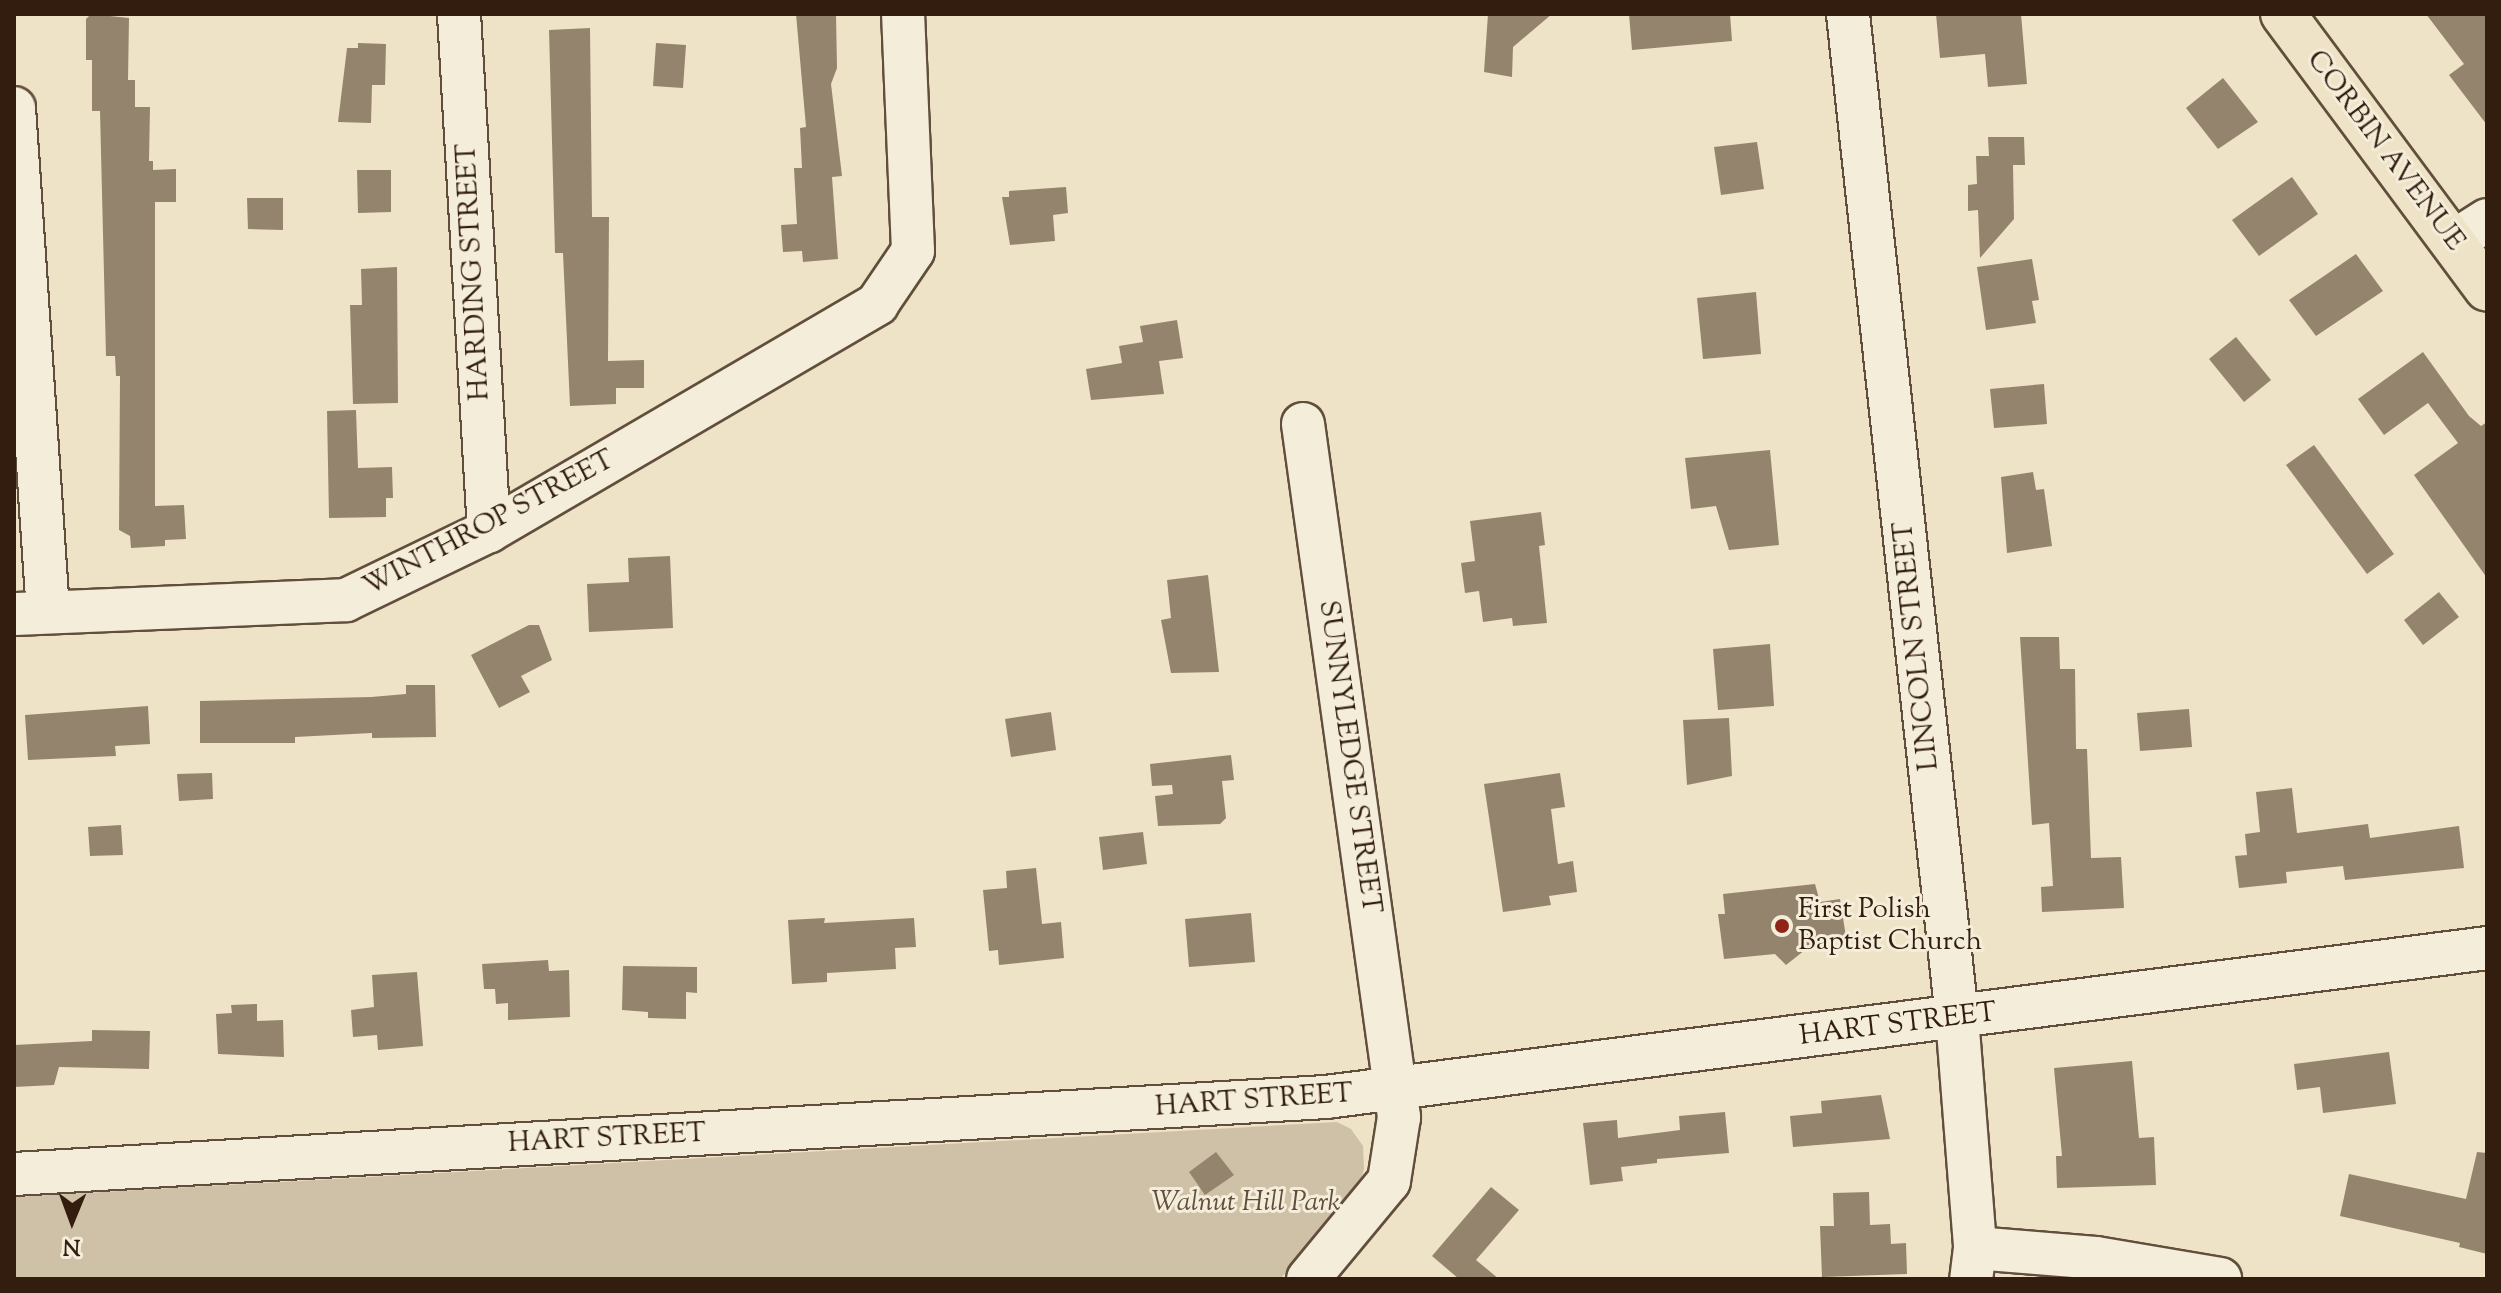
<!DOCTYPE html>
<style>
body{margin:0}
#map{position:relative;width:2501px;height:1293px;overflow:hidden;background:#eee3c6;font-family:"Sorts Mill Goudy",serif}
div>[style]{position:absolute}
.green>*{inset:0;background:#cec1a7}
.building>*{inset:0;background:#94846e}
.roads{filter:drop-shadow(2px 0 #614e3c) drop-shadow(-2px 0 #614e3c) drop-shadow(0 2px #614e3c) drop-shadow(0 -2px #614e3c)}
.minor>*{height:42px;margin:-21px;padding:0 21px;transform-origin:21px;border-radius:21px;background:#f4edda}
.major>*{height:44px;margin:-22px;padding:0 22px;transform-origin:22px;border-radius:22px;background:#eee3c6}
.dots>*{width:22px;height:22px;translate:-50% -50%;box-sizing:border-box;border:4px solid #f4edda;border-radius:50%}
span{translate:-50% -50%;white-space:nowrap;text-align:center;line-height:1.15;-webkit-text-stroke:6px #f4edda;paint-order:stroke}
.street-label{font-size:28px;color:#321d0e}
.poi-label{font-size:28px;color:#321d0e}
.left{translate:0 -50%;text-align:left}
.park-label{font-size:28px;color:#614e3c;font-style:italic}
.frame{position:absolute;inset:0;border:16px solid #321d0e;pointer-events:none}
.north{position:absolute;left:32px;top:1181px;width:80px;height:80px;-webkit-text-stroke:6px #f4edda;paint-order:stroke;rotate:181deg;font-size:22px;font-weight:700;line-height:32px;text-align:center;color:#321d0e}
.north::after{content:'';display:block;margin:auto;width:28px;height:36px;background:#321d0e;clip-path:polygon(50% 0,100% 100%,50% 72%,0 100%)}
</style>
<div id="map">
<div class="green">
<div style="clip-path:polygon(1337px 1122px,1351px 1129px,1363px 1146px,1364px 1169px,1358px 1191px,1280px 1279px,14px 1279px,14px 1197px)"></div>
</div>
<div class="building">
<div style="clip-path:polygon(91px 14px,129px 18px,128px 80px,135px 80px,135px 107px,150px 107px,149px 161px,153px 161px,153px 170px,176px 169px,176px 202px,155px 202px,155px 506px,184px 505px,186px 539px,165px 540px,165px 546px,131px 548px,130px 536px,119px 530px,120px 376px,116px 376px,115px 356px,106px 356px,100px 111px,92px 111px,92px 60px,86px 60px,86px 19px)"></div>
<div style="clip-path:polygon(796px 14px,836px 14px,837px 68px,831px 84px,842px 176px,832px 177px,838px 259px,803px 262px,802px 251px,783px 252px,781px 225px,797px 224px,794px 168px,802px 168px,800px 128px,806px 127px)"></div>
<div style="clip-path:polygon(1488px 14px,1552px 14px,1513px 47px,1512px 77px,1484px 72px)"></div>
<div style="clip-path:polygon(1629px 14px,1730px 14px,1732px 41px,1632px 50px)"></div>
<div style="clip-path:polygon(1936px 14px,2021px 14px,2027px 84px,1988px 87px,1985px 54px,1940px 58px)"></div>
<div style="clip-path:polygon(2426px 14px,2487px 14px,2487px 125px,2449px 75px,2464px 64px)"></div>
<div style="clip-path:polygon(590px 28px,592px 217px,609px 217px,608px 361px,644px 360px,644px 388px,616px 388px,616px 404px,570px 406px,563px 253px,555px 253px,549px 30px)"></div>
<div style="clip-path:polygon(358px 43px,386px 44px,385px 85px,372px 85px,371px 123px,338px 122px,347px 48px,358px 48px)"></div>
<div style="clip-path:polygon(656px 43px,686px 45px,683px 88px,653px 86px)"></div>
<div style="clip-path:polygon(2223px 78px,2258px 122px,2218px 149px,2186px 108px)"></div>
<div style="clip-path:polygon(1988px 137px,2024px 137px,2025px 165px,2013px 165px,2014px 219px,1980px 258px,1978px 210px,1968px 211px,1968px 185px,1977px 184px,1976px 156px,1989px 156px)"></div>
<div style="clip-path:polygon(1757px 142px,1764px 189px,1721px 195px,1714px 147px)"></div>
<div style="clip-path:polygon(357px 170px,391px 170px,391px 212px,358px 213px)"></div>
<div style="clip-path:polygon(2292px 177px,2318px 214px,2259px 256px,2232px 220px)"></div>
<div style="clip-path:polygon(1066px 187px,1068px 213px,1053px 215px,1055px 241px,1010px 245px,1002px 197px,1009px 197px,1009px 191px)"></div>
<div style="clip-path:polygon(247px 198px,283px 198px,283px 230px,248px 229px)"></div>
<div style="clip-path:polygon(2356px 254px,2383px 291px,2316px 336px,2289px 300px)"></div>
<div style="clip-path:polygon(2032px 259px,2039px 300px,2032px 301px,2036px 323px,1986px 330px,1977px 267px)"></div>
<div style="clip-path:polygon(397px 267px,398px 403px,353px 404px,350px 305px,362px 305px,361px 269px)"></div>
<div style="clip-path:polygon(1756px 292px,1761px 354px,1703px 359px,1697px 298px)"></div>
<div style="clip-path:polygon(1177px 320px,1183px 358px,1159px 361px,1164px 394px,1091px 400px,1086px 369px,1122px 363px,1119px 346px,1143px 342px,1140px 326px)"></div>
<div style="clip-path:polygon(2236px 337px,2271px 380px,2244px 402px,2209px 359px)"></div>
<div style="clip-path:polygon(2423px 352px,2469px 416px,2481px 426px,2487px 422px,2487px 578px,2414px 475px,2458px 443px,2428px 403px,2384px 435px,2358px 399px)"></div>
<div style="clip-path:polygon(2044px 384px,2047px 424px,1994px 428px,1990px 389px)"></div>
<div style="clip-path:polygon(356px 410px,358px 468px,392px 467px,393px 498px,386px 498px,386px 517px,329px 518px,327px 411px)"></div>
<div style="clip-path:polygon(2314px 445px,2394px 554px,2367px 574px,2286px 465px)"></div>
<div style="clip-path:polygon(1770px 450px,1779px 545px,1729px 550px,1716px 506px,1691px 509px,1685px 458px)"></div>
<div style="clip-path:polygon(2033px 472px,2036px 490px,2044px 489px,2052px 546px,2007px 553px,2001px 477px)"></div>
<div style="clip-path:polygon(1541px 512px,1545px 545px,1539px 546px,1547px 623px,1513px 626px,1512px 618px,1483px 622px,1479px 591px,1465px 593px,1461px 563px,1475px 561px,1470px 521px)"></div>
<div style="clip-path:polygon(670px 556px,673px 628px,589px 632px,587px 584px,629px 582px,628px 558px)"></div>
<div style="clip-path:polygon(1208px 575px,1219px 672px,1171px 673px,1161px 620px,1171px 618px,1167px 580px)"></div>
<div style="clip-path:polygon(2439px 592px,2459px 617px,2423px 645px,2404px 620px)"></div>
<div style="clip-path:polygon(529px 625px,539px 625px,552px 660px,521px 676px,530px 692px,499px 708px,471px 655px)"></div>
<div style="clip-path:polygon(2020px 637px,2059px 637px,2060px 669px,2075px 669px,2076px 749px,2087px 749px,2091px 858px,2121px 857px,2124px 908px,2042px 912px,2041px 887px,2053px 886px,2049px 823px,2032px 825px)"></div>
<div style="clip-path:polygon(1770px 644px,1774px 706px,1718px 710px,1713px 649px)"></div>
<div style="clip-path:polygon(406px 685px,435px 685px,436px 737px,372px 738px,372px 733px,295px 737px,295px 743px,200px 743px,200px 701px,371px 697px,406px 694px)"></div>
<div style="clip-path:polygon(148px 706px,150px 744px,115px 746px,116px 756px,28px 760px,25px 715px)"></div>
<div style="clip-path:polygon(2189px 709px,2192px 747px,2140px 751px,2137px 713px)"></div>
<div style="clip-path:polygon(1051px 712px,1056px 750px,1011px 757px,1005px 719px)"></div>
<div style="clip-path:polygon(1729px 718px,1732px 776px,1687px 785px,1683px 720px)"></div>
<div style="clip-path:polygon(1231px 755px,1234px 780px,1222px 781px,1226px 818px,1220px 824px,1158px 826px,1155px 796px,1173px 794px,1172px 785px,1152px 786px,1150px 764px)"></div>
<div style="clip-path:polygon(212px 773px,213px 799px,179px 801px,177px 774px)"></div>
<div style="clip-path:polygon(1560px 773px,1565px 807px,1551px 809px,1558px 864px,1573px 861px,1577px 892px,1549px 896px,1551px 905px,1503px 912px,1484px 784px)"></div>
<div style="clip-path:polygon(2292px 788px,2297px 833px,2368px 824px,2370px 838px,2459px 826px,2464px 868px,2345px 880px,2343px 866px,2286px 872px,2287px 883px,2239px 888px,2235px 856px,2247px 855px,2245px 834px,2260px 832px,2256px 792px)"></div>
<div style="clip-path:polygon(121px 825px,123px 855px,90px 856px,88px 827px)"></div>
<div style="clip-path:polygon(1143px 832px,1147px 864px,1103px 870px,1099px 837px)"></div>
<div style="clip-path:polygon(1036px 868px,1042px 924px,1061px 922px,1064px 958px,999px 965px,998px 950px,989px 951px,983px 890px,1007px 888px,1006px 871px)"></div>
<div style="clip-path:polygon(1815px 884px,1820px 902px,1840px 899px,1846px 937px,1825px 940px,1826px 947px,1805px 950px,1786px 965px,1775px 954px,1724px 959px,1718px 914px,1725px 914px,1723px 894px)"></div>
<div style="clip-path:polygon(1251px 913px,1255px 962px,1189px 967px,1185px 919px)"></div>
<div style="clip-path:polygon(825px 918px,824px 923px,914px 918px,916px 947px,895px 948px,896px 969px,827px 973px,827px 982px,792px 984px,788px 920px)"></div>
<div style="clip-path:polygon(548px 960px,549px 971px,569px 970px,570px 1017px,508px 1020px,508px 1003px,496px 1004px,495px 989px,484px 989px,482px 964px)"></div>
<div style="clip-path:polygon(623px 966px,697px 967px,697px 993px,686px 992px,686px 1019px,648px 1018px,648px 1012px,622px 1010px)"></div>
<div style="clip-path:polygon(417px 972px,423px 1046px,378px 1050px,377px 1035px,353px 1037px,351px 1010px,374px 1007px,372px 975px)"></div>
<div style="clip-path:polygon(257px 1004px,257px 1021px,283px 1020px,284px 1057px,218px 1054px,216px 1014px,232px 1013px,231px 1005px)"></div>
<div style="clip-path:polygon(92px 1030px,150px 1031px,149px 1069px,59px 1067px,54px 1085px,14px 1087px,14px 1045px,92px 1041px)"></div>
<div style="clip-path:polygon(2389px 1052px,2396px 1104px,2323px 1113px,2320px 1087px,2297px 1090px,2294px 1064px)"></div>
<div style="clip-path:polygon(2132px 1061px,2139px 1138px,2154px 1137px,2156px 1185px,2057px 1188px,2056px 1156px,2062px 1156px,2054px 1068px)"></div>
<div style="clip-path:polygon(1881px 1095px,1890px 1139px,1793px 1147px,1790px 1116px,1822px 1113px,1821px 1101px)"></div>
<div style="clip-path:polygon(1725px 1112px,1729px 1153px,1657px 1159px,1657px 1163px,1621px 1167px,1623px 1181px,1590px 1185px,1583px 1123px,1617px 1120px,1618px 1138px,1680px 1130px,1679px 1116px)"></div>
<div style="clip-path:polygon(1216px 1152px,1234px 1175px,1205px 1195px,1189px 1172px)"></div>
<div style="clip-path:polygon(2477px 1152px,2487px 1153px,2487px 1254px,2459px 1247px,2460px 1243px,2340px 1216px,2349px 1174px,2466px 1199px)"></div>
<div style="clip-path:polygon(1491px 1187px,1519px 1210px,1476px 1260px,1499px 1279px,1459px 1279px,1432px 1256px)"></div>
<div style="clip-path:polygon(1869px 1192px,1870px 1225px,1890px 1224px,1891px 1244px,1906px 1243px,1907px 1274px,1822px 1277px,1820px 1226px,1834px 1226px,1833px 1193px)"></div>
</div>
<div class="roads">
<div class="minor">
<div style="left:459px;top:14px;width:518px;rotate:86.68deg"></div>
<div style="left:1848px;top:14px;width:1009px;rotate:83.8deg"></div>
<div style="left:1957px;top:1017px;width:232px;rotate:85.5deg"></div>
<div style="left:1975px;top:1248px;width:31px;rotate:97deg"></div>
<div style="left:14px;top:108px;width:505px;rotate:86.14deg"></div>
<div style="left:2453px;top:242px;width:40px;rotate:-32.9deg"></div>
<div style="left:1303px;top:424px;width:700px;rotate:82.11deg"></div>
<div style="left:1399px;top:1117px;width:65px;rotate:98.9deg"></div>
<div style="left:1389px;top:1181px;width:127px;rotate:129.6deg"></div>
<div style="left:14px;top:614px;width:332px;rotate:-2.4deg"></div>
<div style="left:346px;top:600px;width:159px;rotate:-25.8deg"></div>
<div style="left:489px;top:531px;width:450px;rotate:-30.3deg"></div>
<div style="left:877px;top:304px;width:64px;rotate:-55.8deg"></div>
<div style="left:913px;top:251px;width:237px;rotate:-92.4deg"></div>
<div style="left:14px;top:1174px;width:1314px;rotate:-3.36deg"></div>
<div style="left:1326px;top:1097px;width:1171px;rotate:-7.31deg"></div>
<div style="left:1975px;top:1248px;width:121px;rotate:4.7deg"></div>
<div style="left:2096px;top:1258px;width:126px;rotate:9.6deg"></div>
</div>
<div class="major">
<div style="left:2283px;top:14px;width:342px;rotate:53.4deg"></div>
</div>
</div>
<div class="dots">
<div style="left:1782px;top:926px;background:#8f2418"></div>
</div>
<div class="street-label">
<span style="left:2385px;top:151px;rotate:53deg">CORBIN AVENUE</span>
<span style="left:474px;top:272px;rotate:-93deg">HARDING STREET</span>
<span style="left:489px;top:524px;rotate:-28deg">WINTHROP STREET</span>
<span style="left:1917px;top:646px;rotate:-96deg">LINCOLN STREET</span>
<span style="left:1349px;top:757px;rotate:82deg">SUNNYLEDGE STREET</span>
<span style="left:1898px;top:1025px;rotate:-7deg">HART STREET</span>
<span style="left:1254px;top:1101px;rotate:-4deg">HART STREET</span>
<span style="left:607px;top:1139px;rotate:-3deg">HART STREET</span>
</div>
<div class="poi-label">
<span class="left" style="left:1798px;top:926px">First Polish<br>Baptist Church</span>
</div>
<div class="park-label">
<span style="left:1246px;top:1203px">Walnut Hill Park</span>
</div>
<div class="frame"></div>
<div class="north">N</div>
</div>
